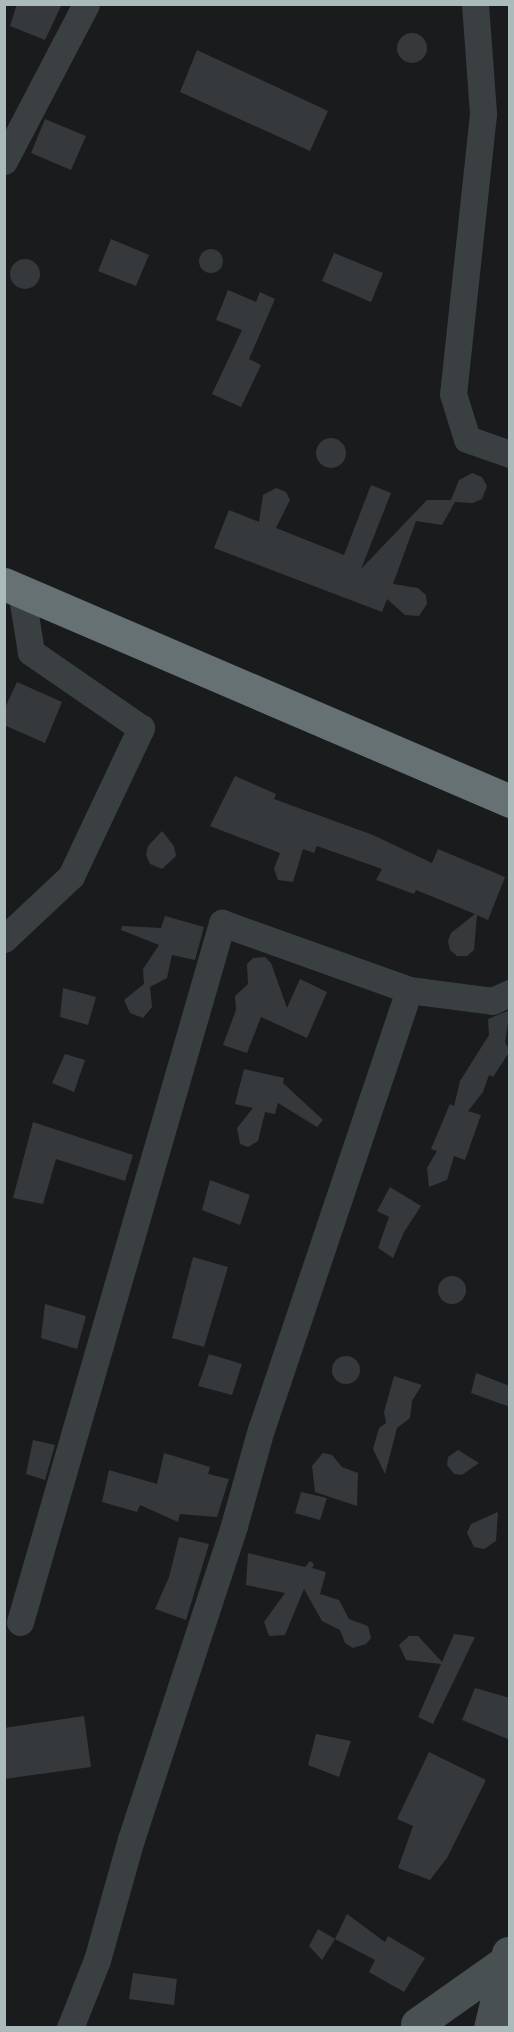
<!DOCTYPE html>
<style>
body{margin:0}
#map{position:relative;width:514px;height:2032px;overflow:hidden;background:#191b1c;font-family:Roboto,sans-serif}
div>[style]{position:absolute}
.building>*{inset:0;background:#36393b}
.round{border-radius:50%}
.street>*{height:27px;margin:-13.5px;padding:0 13.5px;transform-origin:13.5px;border-radius:13.5px;background:#3a3f41}
.secondary>*{height:33px;margin:-16.5px;padding:0 16.5px;transform-origin:16.5px;border-radius:16.5px;background:#485051}
.highway>*{height:33px;margin:-16.5px;padding:0 16.5px;transform-origin:16.5px;border-radius:16.5px;background:#657172}
span{translate:-50% -50%;white-space:nowrap;text-align:center;line-height:1.15;-webkit-text-stroke:5px #141617;paint-order:stroke}
.frame{position:absolute;inset:0;border:6px solid #abbbbc;pointer-events:none}
</style>
<div id="map">
<div class="building">
<div style="clip-path:polygon(17px 4px,62px 4px,45px 40px,10px 26px)"></div>
<div class="round" style="left:397px;top:33px;width:30px;height:30px"></div>
<div style="clip-path:polygon(197px 50px,328px 111px,310px 151px,180px 92px)"></div>
<div style="clip-path:polygon(45px 119px,86px 136px,71px 170px,31px 153px)"></div>
<div style="clip-path:polygon(111px 239px,149px 255px,136px 286px,98px 271px)"></div>
<div class="round" style="left:199px;top:249px;width:24px;height:24px"></div>
<div style="clip-path:polygon(334px 253px,383px 273px,371px 302px,322px 281px)"></div>
<div class="round" style="left:10px;top:259px;width:30px;height:30px"></div>
<div style="clip-path:polygon(228px 290px,256px 302px,260px 292px,275px 299px,249px 359px,261px 365px,241px 407px,212px 394px,242px 330px,216px 320px)"></div>
<div class="round" style="left:316px;top:438px;width:30px;height:30px"></div>
<div style="clip-path:polygon(472px 473px,482px 477px,487px 486px,482px 499px,473px 503px,455px 502px,442px 525px,416px 521px,393px 584px,418px 588px,426px 595px,427px 604px,419px 616px,405px 615px,387px 599px,382px 612px,214px 548px,229px 510px,259px 522px,263px 495px,276px 488px,286px 492px,290px 500px,276px 528px,344px 555px,371px 485px,391px 493px,361px 569px,427px 500px,451px 500px,459px 480px)"></div>
<div style="clip-path:polygon(17px 682px,62px 702px,45px 743px,4px 725px,4px 710px)"></div>
<div style="clip-path:polygon(235px 776px,276px 794px,274px 799px,373px 835px,432px 863px,438px 849px,505px 877px,488px 920px,477px 915px,474px 950px,467px 956px,457px 956px,450px 950px,448px 941px,451px 933px,475px 914px,416px 890px,414px 894px,376px 880px,382px 869px,317px 846px,314px 853px,303px 849px,293px 882px,278px 880px,274px 869px,280px 853px,210px 826px)"></div>
<div style="clip-path:polygon(162px 831px,174px 846px,176px 856px,162px 869px,150px 864px,146px 855px,148px 846px)"></div>
<div style="clip-path:polygon(165px 916px,204px 927px,195px 960px,172px 955px,167px 978px,150px 987px,152px 1007px,143px 1018px,130px 1013px,124px 1000px,144px 984px,143px 969px,159px 945px,121px 930px,122px 926px,161px 928px)"></div>
<div style="clip-path:polygon(265px 957px,271px 963px,287px 1008px,300px 979px,327px 992px,307px 1038px,261px 1017px,247px 1053px,223px 1045px,236px 1010px,235px 996px,248px 984px,247px 964px,253px 958px)"></div>
<div style="clip-path:polygon(63px 988px,96px 997px,88px 1025px,60px 1017px)"></div>
<div style="clip-path:polygon(510px 1010px,505px 1042px,510px 1051px,493px 1077px,489px 1075px,483px 1092px,468px 1111px,481px 1115px,465px 1160px,454px 1156px,447px 1180px,429px 1187px,427px 1168px,437px 1151px,431px 1149px,450px 1104px,454px 1106px,460px 1081px,489px 1035px,488px 1019px)"></div>
<div style="clip-path:polygon(65px 1054px,85px 1060px,74px 1092px,52px 1083px)"></div>
<div style="clip-path:polygon(244px 1069px,284px 1078px,283px 1083px,323px 1120px,317px 1127px,278px 1103px,275px 1114px,265px 1112px,258px 1141px,248px 1147px,240px 1144px,237px 1128px,253px 1108px,235px 1104px)"></div>
<div style="clip-path:polygon(33px 1122px,133px 1155px,125px 1181px,56px 1159px,43px 1204px,13px 1198px)"></div>
<div style="clip-path:polygon(210px 1180px,250px 1195px,240px 1225px,202px 1210px)"></div>
<div style="clip-path:polygon(390px 1187px,421px 1206px,404px 1232px,393px 1258px,378px 1248px,389px 1217px,377px 1211px)"></div>
<div style="clip-path:polygon(193px 1257px,228px 1267px,204px 1347px,172px 1338px)"></div>
<div class="round" style="left:438px;top:1276px;width:28px;height:28px"></div>
<div style="clip-path:polygon(45px 1304px,86px 1316px,77px 1349px,41px 1338px)"></div>
<div style="clip-path:polygon(209px 1354px,242px 1364px,232px 1395px,198px 1386px)"></div>
<div class="round" style="left:332px;top:1356px;width:28px;height:28px"></div>
<div style="clip-path:polygon(476px 1373px,510px 1386px,510px 1407px,471px 1393px)"></div>
<div style="clip-path:polygon(394px 1376px,422px 1385px,412px 1401px,410px 1418px,397px 1428px,385px 1474px,373px 1449px,379px 1428px,386px 1423px,384px 1412px)"></div>
<div style="clip-path:polygon(33px 1440px,55px 1445px,45px 1480px,26px 1474px)"></div>
<div style="clip-path:polygon(458px 1450px,479px 1463px,462px 1475px,454px 1474px,447px 1465px,448px 1457px)"></div>
<div style="clip-path:polygon(164px 1453px,210px 1467px,208px 1474px,229px 1479px,217px 1517px,180px 1514px,178px 1522px,140px 1505px,137px 1512px,102px 1502px,109px 1470px,157px 1484px)"></div>
<div style="clip-path:polygon(323px 1453px,332px 1455px,342px 1467px,358px 1473px,357px 1506px,315px 1492px,312px 1466px)"></div>
<div style="clip-path:polygon(301px 1492px,327px 1498px,320px 1520px,295px 1513px)"></div>
<div style="clip-path:polygon(498px 1512px,496px 1541px,484px 1549px,474px 1547px,467px 1533px,471px 1524px)"></div>
<div style="clip-path:polygon(179px 1537px,209px 1544px,186px 1620px,155px 1609px,169px 1577px)"></div>
<div style="clip-path:polygon(248px 1553px,305px 1567px,310px 1561px,314px 1564px,312px 1568px,326px 1572px,320px 1594px,339px 1600px,349px 1619px,368px 1626px,371px 1638px,366px 1644px,353px 1648px,345px 1643px,340px 1630px,322px 1621px,304px 1589px,285px 1635px,269px 1636px,264px 1622px,285px 1593px,246px 1585px)"></div>
<div style="clip-path:polygon(454px 1634px,475px 1637px,433px 1724px,418px 1717px,441px 1664px,406px 1660px,399px 1645px,409px 1636px,418px 1636px,442px 1662px)"></div>
<div style="clip-path:polygon(475px 1688px,510px 1698px,510px 1740px,462px 1720px)"></div>
<div style="clip-path:polygon(84px 1716px,91px 1767px,4px 1779px,4px 1728px)"></div>
<div style="clip-path:polygon(316px 1734px,351px 1741px,339px 1777px,308px 1765px)"></div>
<div style="clip-path:polygon(429px 1752px,486px 1780px,447px 1858px,430px 1880px,398px 1868px,413px 1826px,397px 1819px)"></div>
<div style="clip-path:polygon(347px 1914px,385px 1942px,388px 1936px,425px 1958px,404px 1992px,369px 1972px,375px 1960px,335px 1939px)"></div>
<div style="clip-path:polygon(318px 1929px,335px 1939px,322px 1960px,309px 1946px)"></div>
<div style="clip-path:polygon(133px 1973px,177px 1979px,174px 2005px,129px 1999px)"></div>
</div>
<div class="street">
<div style="left:475px;top:4px;width:110px;rotate:85.8deg"></div>
<div style="left:483px;top:114px;width:282px;rotate:96.1deg"></div>
<div style="left:453px;top:394px;width:47px;rotate:72.7deg"></div>
<div style="left:467px;top:439px;width:46px;rotate:19.2deg"></div>
<div style="left:4px;top:161px;width:177px;rotate:-62.4deg"></div>
<div style="left:4px;top:939px;width:92px;rotate:-43.2deg"></div>
<div style="left:71px;top:876px;width:164px;rotate:-64.7deg"></div>
<div style="left:141px;top:728px;width:134px;rotate:-145.4deg"></div>
<div style="left:31px;top:652px;width:63px;rotate:-99.2deg"></div>
<div style="left:409px;top:990px;width:84px;rotate:7.5deg"></div>
<div style="left:492px;top:1001px;width:20px;rotate:-24deg"></div>
<div style="left:20px;top:1622px;width:728px;rotate:-73.88deg"></div>
<div style="left:222px;top:923px;width:199px;rotate:19.7deg"></div>
<div style="left:409px;top:990px;width:463px;rotate:108.6deg"></div>
<div style="left:261px;top:1429px;width:101px;rotate:105.6deg"></div>
<div style="left:234px;top:1526px;width:330px;rotate:108.2deg"></div>
<div style="left:131px;top:1839px;width:126px;rotate:105.7deg"></div>
<div style="left:97px;top:1960px;width:73px;rotate:111.7deg"></div>
</div>
<div class="secondary">
<div style="left:417px;top:2024px;width:108px;rotate:-35.2deg"></div>
<div style="left:490px;top:2028px;width:77px;rotate:-76.5deg"></div>
</div>
<div class="highway">
<div style="left:4px;top:584px;width:551px;rotate:23.21deg"></div>
</div>
<div class="frame"></div>
</div>
